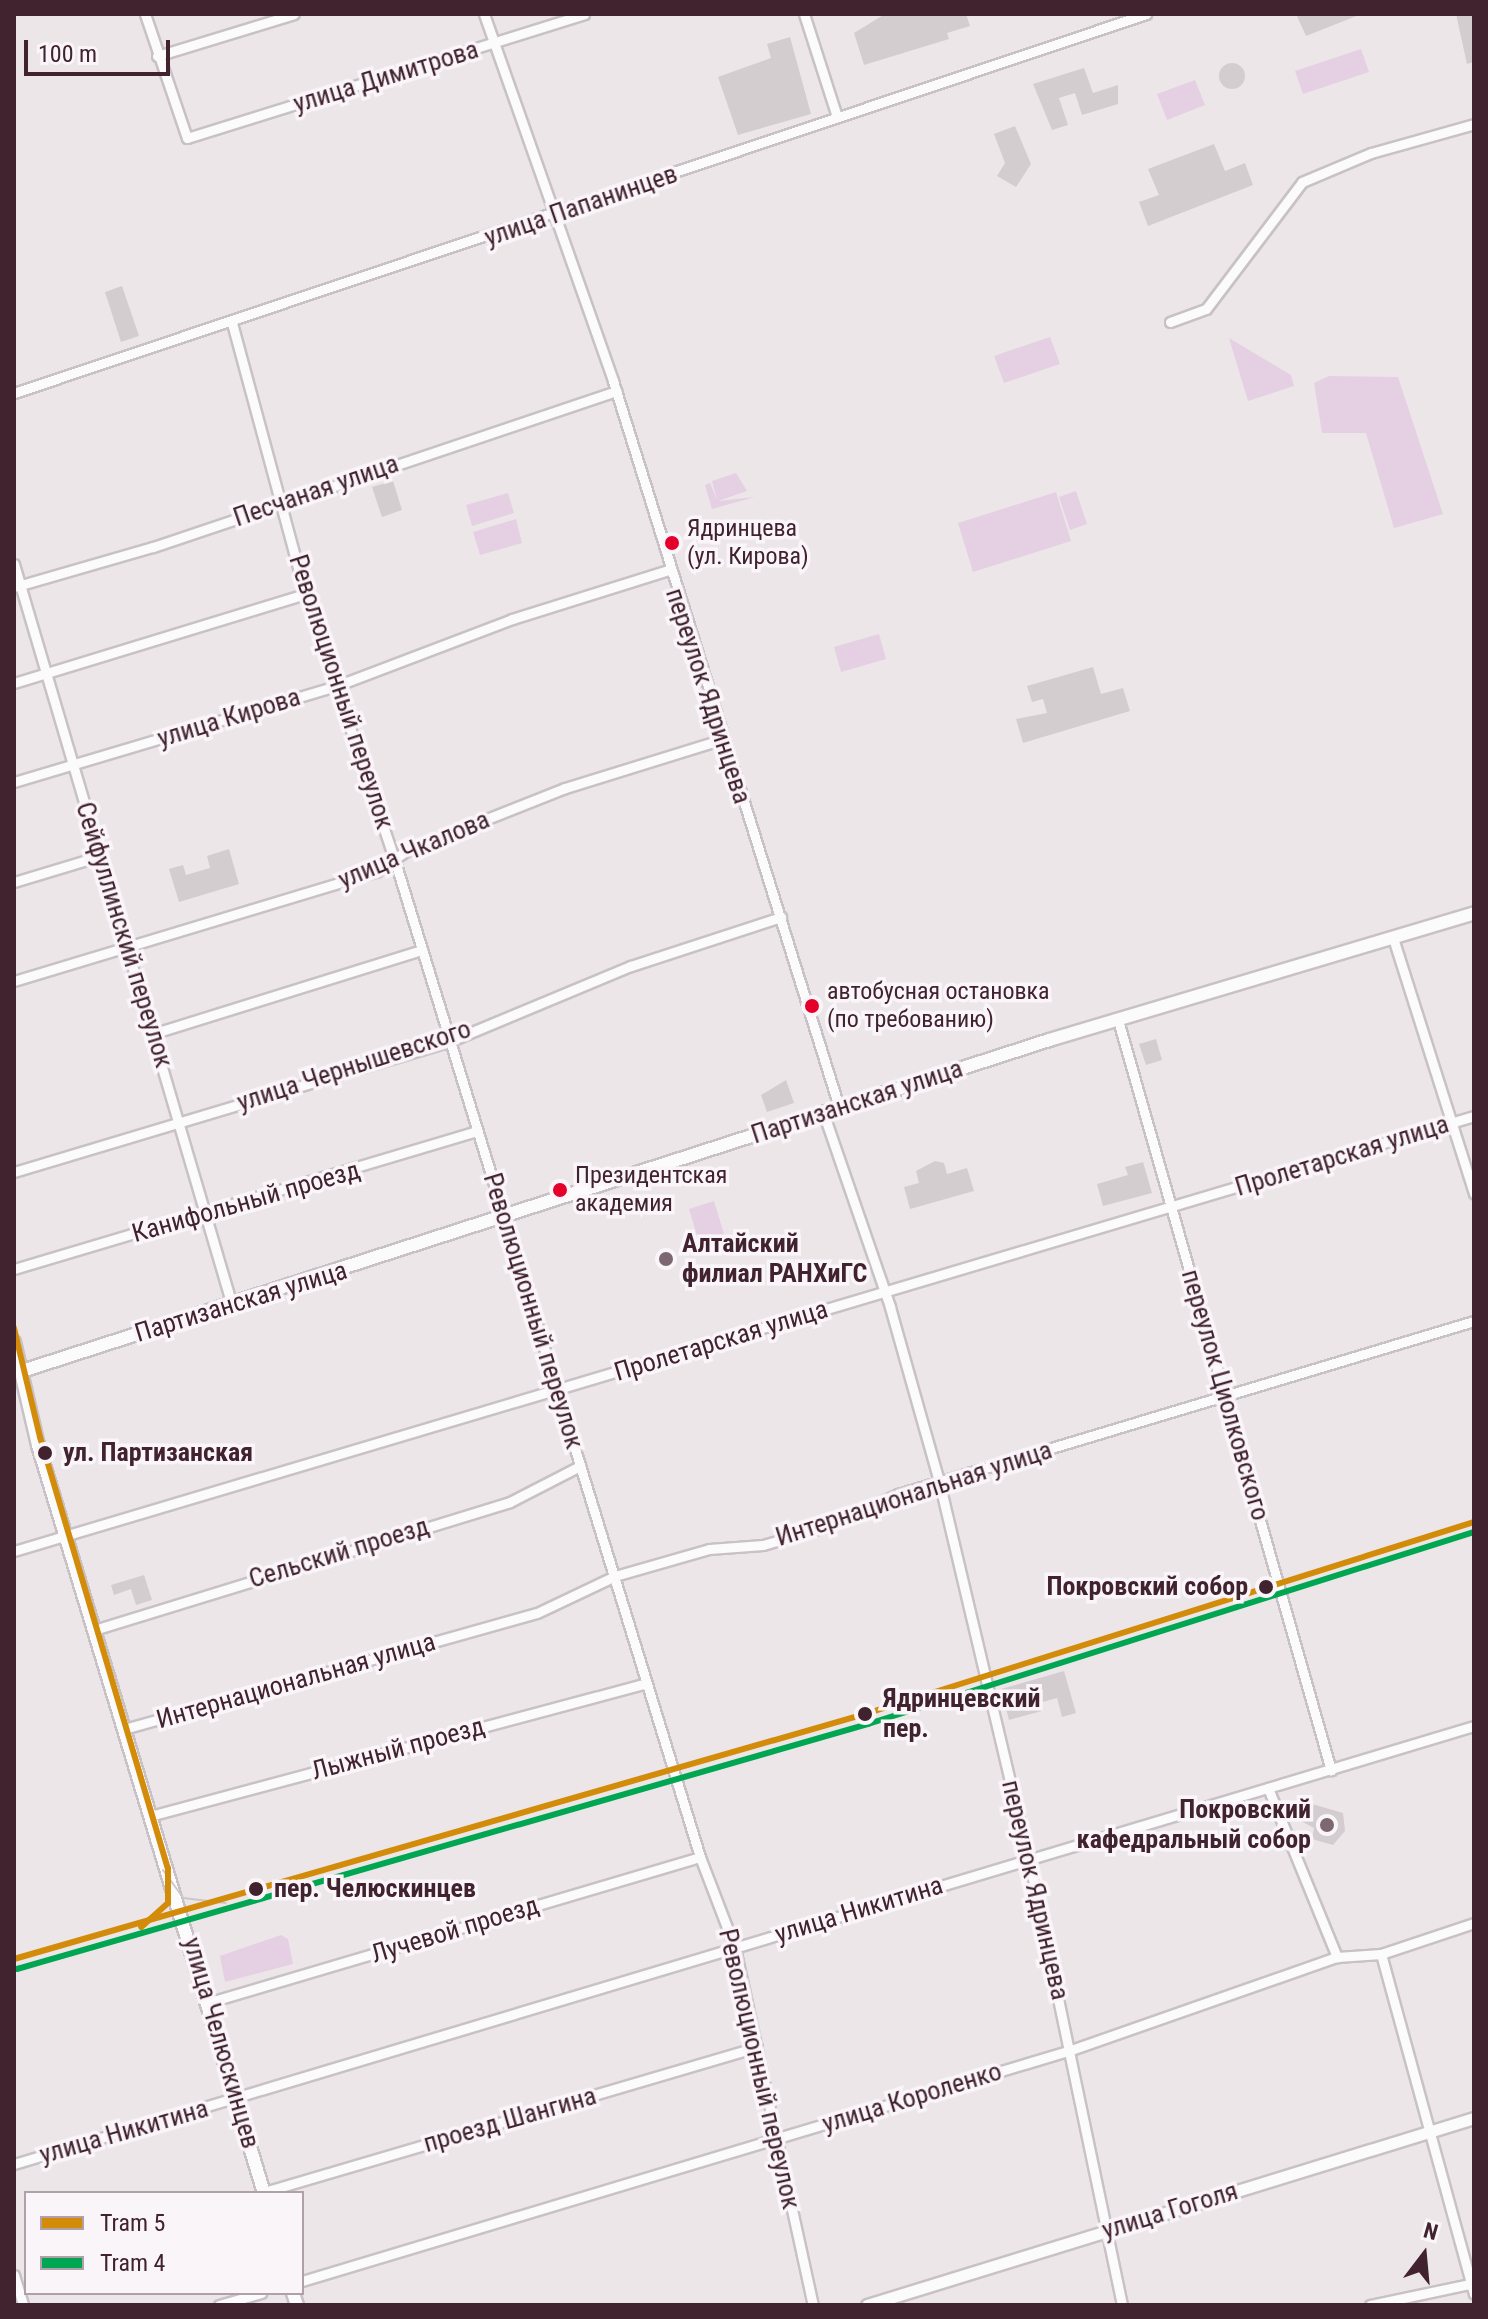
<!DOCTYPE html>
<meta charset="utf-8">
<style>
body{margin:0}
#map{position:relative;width:1488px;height:2319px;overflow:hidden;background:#ece6e9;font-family:"Roboto Condensed",sans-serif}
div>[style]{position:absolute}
.green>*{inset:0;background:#e5cfe2}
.building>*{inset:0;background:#d3cdd0}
.round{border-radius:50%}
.roads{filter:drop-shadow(2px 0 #c8c1c5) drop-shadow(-2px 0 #c8c1c5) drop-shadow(0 2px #c8c1c5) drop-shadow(0 -2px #c8c1c5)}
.minor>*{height:9px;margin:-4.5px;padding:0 4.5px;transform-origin:4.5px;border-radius:4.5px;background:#fcfbfc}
.tertiary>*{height:11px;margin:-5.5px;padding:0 5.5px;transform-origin:5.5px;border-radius:5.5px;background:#fcfbfc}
.secondary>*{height:12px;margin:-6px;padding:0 6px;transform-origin:6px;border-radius:6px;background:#fcfbfc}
.tram>*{height:2px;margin:-1px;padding:0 1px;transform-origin:1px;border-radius:1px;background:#cdc7ca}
.tram-1>*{height:6px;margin:-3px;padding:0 3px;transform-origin:3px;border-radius:3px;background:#d38c09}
.tram-2>*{height:6px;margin:-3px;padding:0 3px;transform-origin:3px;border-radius:3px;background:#00a651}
.dots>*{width:22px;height:22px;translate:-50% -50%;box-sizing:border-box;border:4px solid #faf5f9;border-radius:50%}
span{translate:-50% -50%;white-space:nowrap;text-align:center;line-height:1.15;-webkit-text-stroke:7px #faf5f9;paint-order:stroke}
.bus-label{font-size:24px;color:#41222f}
.left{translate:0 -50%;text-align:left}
.street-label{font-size:26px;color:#41222f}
.poi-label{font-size:26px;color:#41222f;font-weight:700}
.right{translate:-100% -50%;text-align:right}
.stop-label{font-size:26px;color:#41222f;font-weight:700}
.frame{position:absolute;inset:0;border:16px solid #41222f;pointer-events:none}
.legend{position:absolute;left:24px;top:2191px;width:280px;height:104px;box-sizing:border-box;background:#faf5f9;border:2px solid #b0a1a8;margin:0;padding:10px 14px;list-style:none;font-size:24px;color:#41222f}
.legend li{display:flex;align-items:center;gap:16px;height:40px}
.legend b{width:40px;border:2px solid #b0a1a8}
.north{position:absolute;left:1384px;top:2215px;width:80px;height:80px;-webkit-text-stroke:6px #faf5f9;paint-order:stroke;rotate:16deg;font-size:22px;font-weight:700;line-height:32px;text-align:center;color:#41222f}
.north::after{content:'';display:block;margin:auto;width:28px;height:36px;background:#41222f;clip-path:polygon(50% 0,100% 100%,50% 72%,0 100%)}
.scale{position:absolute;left:24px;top:40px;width:146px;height:36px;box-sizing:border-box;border:4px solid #41222f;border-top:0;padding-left:10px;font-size:24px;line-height:28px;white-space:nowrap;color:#41222f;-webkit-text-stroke:6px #faf5f9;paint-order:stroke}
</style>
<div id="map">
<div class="green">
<div style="clip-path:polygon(1361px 49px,1369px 72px,1303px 94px,1295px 71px)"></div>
<div style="clip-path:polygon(1195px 80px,1205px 105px,1167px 120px,1157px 94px)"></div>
<div style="clip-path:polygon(1050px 337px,1060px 364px,1004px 383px,994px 356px)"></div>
<div style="clip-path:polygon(1229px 338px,1291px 375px,1294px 386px,1248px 401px)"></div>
<div style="clip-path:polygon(1329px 376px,1398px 377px,1443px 514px,1394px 528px,1366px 433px,1322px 433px,1314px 383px)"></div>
<div style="clip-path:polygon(736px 473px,747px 491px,718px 501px,755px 497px,712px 509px,705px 485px,710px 483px,717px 500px,712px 481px)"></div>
<div style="clip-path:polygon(1076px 491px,1087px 524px,1070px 530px,1059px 497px)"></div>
<div style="clip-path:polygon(1056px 492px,1071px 541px,973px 572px,958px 523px)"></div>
<div style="clip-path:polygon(508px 493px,514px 513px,472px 526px,466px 505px)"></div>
<div style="clip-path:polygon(516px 519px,522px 543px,480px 555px,473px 532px)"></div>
<div style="clip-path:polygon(879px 634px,886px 659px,841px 672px,834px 647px)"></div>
<div style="clip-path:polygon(714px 1201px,727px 1244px,702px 1252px,689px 1209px)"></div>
<div style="clip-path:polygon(281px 1935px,288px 1939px,293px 1964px,225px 1982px,220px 1956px)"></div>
</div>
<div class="building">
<div style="clip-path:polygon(885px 14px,966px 14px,970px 26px,947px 33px,949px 39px,864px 65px,854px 33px)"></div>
<div style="clip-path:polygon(1296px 14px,1358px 14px,1359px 15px,1306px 36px)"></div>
<div style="clip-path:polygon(1456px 14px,1474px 14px,1474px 62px,1467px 64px)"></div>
<div style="clip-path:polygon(790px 37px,811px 114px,738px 135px,718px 77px,771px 58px,767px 44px)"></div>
<div class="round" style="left:1219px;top:63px;width:26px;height:26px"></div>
<div style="clip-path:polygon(1084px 68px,1093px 93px,1118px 85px,1118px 104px,1082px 115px,1075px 93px,1059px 98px,1068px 125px,1052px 130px,1033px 84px)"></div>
<div style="clip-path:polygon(1015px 126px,1031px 164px,1016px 187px,997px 176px,1005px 163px,994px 134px)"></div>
<div style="clip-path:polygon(1214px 144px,1225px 171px,1245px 163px,1253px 185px,1148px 226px,1139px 202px,1159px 195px,1148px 169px)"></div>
<div style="clip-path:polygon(122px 286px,139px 336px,121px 342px,105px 292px)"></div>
<div style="clip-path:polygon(393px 481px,402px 510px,382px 517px,372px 487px)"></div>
<div style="clip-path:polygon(1093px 667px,1101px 694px,1123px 688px,1130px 711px,1023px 743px,1016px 719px,1047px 713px,1043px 699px,1032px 702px,1027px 686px)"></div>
<div style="clip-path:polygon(229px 849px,239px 884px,179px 902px,169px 869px,183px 865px,186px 875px,210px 868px,207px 856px)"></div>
<div style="clip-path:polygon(1156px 1039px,1162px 1060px,1146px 1065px,1139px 1044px)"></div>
<div style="clip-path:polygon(786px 1080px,794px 1103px,767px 1112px,761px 1095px)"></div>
<div style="clip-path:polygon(935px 1161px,944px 1163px,947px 1174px,967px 1168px,974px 1191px,910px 1209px,904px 1187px,919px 1183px,916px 1171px)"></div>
<div style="clip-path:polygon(1143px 1162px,1152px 1193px,1103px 1206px,1097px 1184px,1128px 1175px,1125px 1167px)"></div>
<div style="clip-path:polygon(144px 1575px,152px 1600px,136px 1605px,131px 1589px,114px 1595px,111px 1585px)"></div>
<div style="clip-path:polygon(1064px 1671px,1076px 1713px,1062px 1717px,1057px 1698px,1039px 1703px,1042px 1711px,1009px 1720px,1001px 1689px)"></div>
<div style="clip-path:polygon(1305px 1802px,1343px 1813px,1345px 1831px,1333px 1845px,1312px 1839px,1314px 1828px,1297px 1819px)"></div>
</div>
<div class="roads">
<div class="minor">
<div style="left:145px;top:14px;width:131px;rotate:71.3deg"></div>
<div style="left:187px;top:138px;width:416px;rotate:-17.3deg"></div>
<div style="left:484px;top:14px;width:389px;rotate:70.6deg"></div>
<div style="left:613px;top:381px;width:760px;rotate:72.71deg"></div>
<div style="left:804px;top:14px;width:108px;rotate:72.2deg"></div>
<div style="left:157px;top:56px;width:143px;rotate:-17deg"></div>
<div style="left:1170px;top:322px;width:38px;rotate:-20deg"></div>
<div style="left:1206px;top:309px;width:159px;rotate:-52.9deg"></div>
<div style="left:1302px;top:182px;width:75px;rotate:-22.8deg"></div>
<div style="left:1371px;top:153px;width:107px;rotate:-15.7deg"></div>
<div style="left:232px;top:323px;width:281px;rotate:74.9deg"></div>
<div style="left:305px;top:594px;width:279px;rotate:71.4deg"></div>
<div style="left:394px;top:858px;width:1045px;rotate:72.97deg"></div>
<div style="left:700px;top:1857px;width:97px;rotate:69deg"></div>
<div style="left:735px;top:1948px;width:365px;rotate:77.7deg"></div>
<div style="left:14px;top:393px;width:1194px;rotate:-18.51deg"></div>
<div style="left:14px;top:564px;width:772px;rotate:73.61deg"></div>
<div style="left:14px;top:587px;width:145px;rotate:-16.1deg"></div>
<div style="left:153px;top:547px;width:489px;rotate:-18.6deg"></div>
<div style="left:14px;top:683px;width:304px;rotate:-17deg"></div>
<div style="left:14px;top:782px;width:336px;rotate:-16.6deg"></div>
<div style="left:336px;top:686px;width:188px;rotate:-20.8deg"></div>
<div style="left:512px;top:619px;width:164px;rotate:-17.4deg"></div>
<div style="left:14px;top:882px;width:90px;rotate:-16.8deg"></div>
<div style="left:1393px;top:938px;width:268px;rotate:72.4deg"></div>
<div style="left:14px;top:981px;width:378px;rotate:-16.8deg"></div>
<div style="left:376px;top:872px;width:37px;rotate:-35deg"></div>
<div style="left:406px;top:851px;width:171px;rotate:-21.6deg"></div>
<div style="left:565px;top:788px;width:162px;rotate:-17.2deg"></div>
<div style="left:1118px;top:1020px;width:780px;rotate:74.15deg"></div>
<div style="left:155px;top:1033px;width:280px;rotate:-17.3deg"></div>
<div style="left:823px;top:1112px;width:206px;rotate:71deg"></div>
<div style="left:890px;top:1307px;width:181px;rotate:74.3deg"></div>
<div style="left:939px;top:1481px;width:404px;rotate:76.7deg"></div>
<div style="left:1032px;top:1874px;width:440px;rotate:78.2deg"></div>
<div style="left:14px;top:1172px;width:453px;rotate:-16.7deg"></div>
<div style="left:448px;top:1042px;width:198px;rotate:-22.6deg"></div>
<div style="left:631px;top:966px;width:158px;rotate:-18.1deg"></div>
<div style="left:14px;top:1269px;width:483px;rotate:-16.6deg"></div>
<div style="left:14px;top:1551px;width:1523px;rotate:-16.59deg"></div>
<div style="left:94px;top:1630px;width:435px;rotate:-17.1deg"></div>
<div style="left:510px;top:1502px;width:79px;rotate:-27.2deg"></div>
<div style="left:124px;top:1729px;width:429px;rotate:-15.7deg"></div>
<div style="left:537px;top:1613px;width:86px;rotate:-25.4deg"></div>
<div style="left:615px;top:1576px;width:98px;rotate:-16deg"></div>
<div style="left:709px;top:1549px;width:54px;rotate:-4.2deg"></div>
<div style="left:763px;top:1545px;width:60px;rotate:-16.3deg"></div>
<div style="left:821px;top:1528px;width:84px;rotate:-23.8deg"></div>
<div style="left:898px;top:1494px;width:601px;rotate:-16.72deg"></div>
<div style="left:1268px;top:1788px;width:183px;rotate:67.8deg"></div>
<div style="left:150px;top:1816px;width:514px;rotate:-14.98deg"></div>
<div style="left:1381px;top:1954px;width:352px;rotate:74.7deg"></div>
<div style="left:210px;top:2002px;width:511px;rotate:-16.48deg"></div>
<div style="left:14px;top:2164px;width:1524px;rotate:-16.7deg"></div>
<div style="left:264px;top:2192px;width:514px;rotate:-16.39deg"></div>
<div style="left:14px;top:2275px;width:31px;rotate:73deg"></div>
<div style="left:302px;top:2281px;width:803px;rotate:-16.72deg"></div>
<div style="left:1071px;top:2050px;width:282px;rotate:-19.3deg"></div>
<div style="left:1337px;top:1957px;width:44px;rotate:-3.9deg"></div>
<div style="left:1381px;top:1954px;width:98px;rotate:-18.4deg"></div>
<div style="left:219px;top:2305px;width:44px;rotate:-15.9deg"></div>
<div style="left:1370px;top:2305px;width:106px;rotate:-11.9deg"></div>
</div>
<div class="tertiary">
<div style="left:867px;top:2305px;width:635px;rotate:-17.12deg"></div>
</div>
<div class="secondary">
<div style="left:14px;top:1342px;width:106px;rotate:76.9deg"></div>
<div style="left:38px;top:1445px;width:781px;rotate:73.19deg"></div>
<div style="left:22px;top:1371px;width:1079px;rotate:-17.86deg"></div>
<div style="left:1049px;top:1040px;width:444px;rotate:-16.6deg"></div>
<div style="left:293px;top:2293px;width:13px;rotate:72deg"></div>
</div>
</div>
<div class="tram">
<div style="left:163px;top:1870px;width:34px;rotate:54deg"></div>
<div style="left:183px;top:1898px;width:43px;rotate:6.6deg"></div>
</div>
<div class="tram-1">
<div style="left:14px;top:1328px;width:112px;rotate:76.6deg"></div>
<div style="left:40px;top:1437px;width:450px;rotate:73.5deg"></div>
<div style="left:168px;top:1868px;width:35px;rotate:90deg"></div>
<div style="left:168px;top:1903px;width:36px;rotate:138deg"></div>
<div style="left:14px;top:1959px;width:886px;rotate:-16.06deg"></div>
<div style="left:865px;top:1714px;width:639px;rotate:-17.5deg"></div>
</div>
<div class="tram-2">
<div style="left:17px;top:1969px;width:886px;rotate:-16.06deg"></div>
<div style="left:868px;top:1724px;width:636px;rotate:-17.58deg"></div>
</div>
<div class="dots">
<div style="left:672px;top:543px;background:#e4002b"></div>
<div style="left:812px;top:1006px;background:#e4002b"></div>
<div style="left:560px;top:1190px;background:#e4002b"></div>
<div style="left:666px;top:1259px;background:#7d6770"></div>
<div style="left:45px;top:1453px;background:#41222f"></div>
<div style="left:1266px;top:1587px;background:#41222f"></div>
<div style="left:865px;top:1714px;background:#41222f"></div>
<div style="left:1327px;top:1825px;background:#7d6770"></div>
<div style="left:256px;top:1889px;background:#41222f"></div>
</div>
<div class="bus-label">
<span class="left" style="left:687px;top:543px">Ядринцева<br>(ул. Кирова)</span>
<span class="left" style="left:827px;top:1006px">автобусная остановка<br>(по требованию)</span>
<span class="left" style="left:575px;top:1190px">Президентская<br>академия</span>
</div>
<div class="street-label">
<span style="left:386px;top:77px;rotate:-17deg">улица Димитрова</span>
<span style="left:581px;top:206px;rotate:-19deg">улица Папанинцев</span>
<span style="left:316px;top:491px;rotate:-19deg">Песчаная улица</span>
<span style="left:341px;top:692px;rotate:72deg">Революционный переулок</span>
<span style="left:708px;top:696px;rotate:72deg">переулок Ядринцева</span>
<span style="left:229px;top:718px;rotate:-17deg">улица Кирова</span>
<span style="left:414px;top:850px;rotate:-23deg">улица Чкалова</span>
<span style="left:124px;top:935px;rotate:73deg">Сейфуллинский переулок</span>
<span style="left:354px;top:1066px;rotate:-18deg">улица Чернышевского</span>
<span style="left:857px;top:1102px;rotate:-18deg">Партизанская улица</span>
<span style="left:1342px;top:1156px;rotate:-17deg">Пролетарская улица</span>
<span style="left:246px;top:1202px;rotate:-16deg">Канифольный проезд</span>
<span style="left:241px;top:1302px;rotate:-17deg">Партизанская улица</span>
<span style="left:533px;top:1311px;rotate:73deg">Революционный переулок</span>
<span style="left:721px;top:1341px;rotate:-17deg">Пролетарская улица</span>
<span style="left:1225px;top:1395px;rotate:74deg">переулок Циолковского</span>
<span style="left:914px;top:1494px;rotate:-18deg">Интернациональная улица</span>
<span style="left:339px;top:1553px;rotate:-17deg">Сельский проезд</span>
<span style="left:296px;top:1681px;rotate:-16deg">Интернациональная улица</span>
<span style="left:398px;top:1749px;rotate:-15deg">Лыжный проезд</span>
<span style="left:1035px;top:1890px;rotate:77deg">переулок Ядринцева</span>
<span style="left:859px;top:1910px;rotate:-17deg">улица Никитина</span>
<span style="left:455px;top:1930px;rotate:-17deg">Лучевой проезд</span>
<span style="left:221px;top:2043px;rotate:74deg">улица Челюскинцев</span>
<span style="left:759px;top:2069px;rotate:77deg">Революционный переулок</span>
<span style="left:912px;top:2098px;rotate:-17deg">улица Короленко</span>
<span style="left:510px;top:2120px;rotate:-16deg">проезд Шангина</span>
<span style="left:124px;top:2132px;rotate:-16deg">улица Никитина</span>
<span style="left:1170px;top:2211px;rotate:-17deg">улица Гоголя</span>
</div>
<div class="poi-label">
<span class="left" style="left:682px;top:1259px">Алтайский<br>филиал РАНХиГС</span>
<span class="right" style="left:1311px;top:1825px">Покровский<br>кафедральный собор</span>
</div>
<div class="stop-label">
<span class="left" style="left:63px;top:1453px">ул. Партизанская</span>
<span class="right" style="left:1248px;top:1587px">Покровский собор</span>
<span class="left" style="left:883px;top:1714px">Ядринцевский<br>пер.</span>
<span class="left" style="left:274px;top:1889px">пер. Челюскинцев</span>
</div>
<div class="frame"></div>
<ul class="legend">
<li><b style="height:10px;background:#d38c09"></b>Tram 5</li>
<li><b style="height:10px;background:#00a651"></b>Tram 4</li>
</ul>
<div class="north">N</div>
<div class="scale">100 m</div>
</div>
